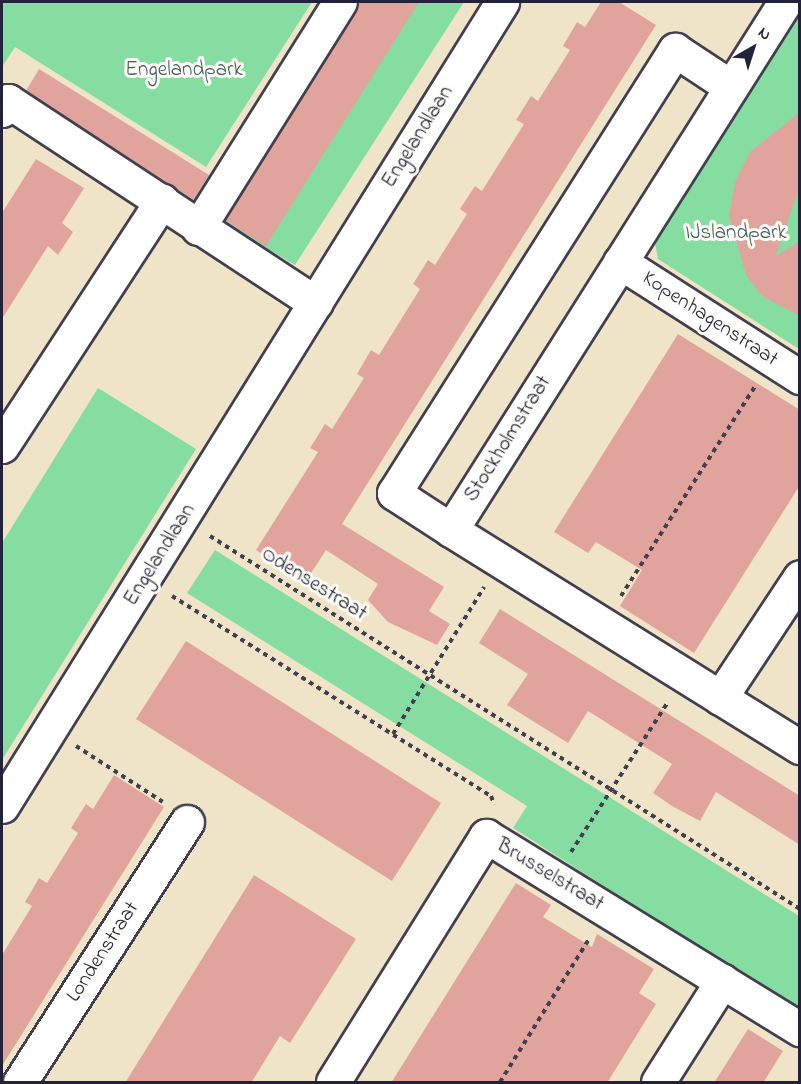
<!DOCTYPE html>
<style>
body{margin:0}
#map{position:relative;width:801px;height:1084px;overflow:hidden;background:#efe4c7;font-family:"Indie Flower",sans-serif}
div>[style]{position:absolute}
.green>*{inset:0;background:#86dda1}
.building>*{inset:0;background:#e1a49c}
.path>*{height:4px;margin-top:-2px;transform-origin:0;background:repeating-linear-gradient(90deg,#413f50 0 4.5px,transparent 0 9px)}
.roads{filter:drop-shadow(2px 0 #413f50) drop-shadow(-2px 0 #413f50) drop-shadow(0 2px #413f50) drop-shadow(0 -2px #413f50)}
.street>*{height:33px;margin:-16.5px;padding:0 16.5px;transform-origin:16.5px;border-radius:16.5px;background:#fff}
span{translate:-50% -50%;white-space:nowrap;text-align:center;line-height:1.15;-webkit-text-stroke:6px #fdfcf7;paint-order:stroke}
.park-label{font-size:21px;color:#405a5a}
.street-label{font-size:21px;color:#22223b}
.frame{position:absolute;inset:0;border:3px solid #22223b;pointer-events:none}
.north{position:absolute;left:723px;top:18px;width:60px;height:60px;-webkit-text-stroke:4px #fdfcf7;paint-order:stroke;rotate:39deg;font-size:16px;font-weight:700;line-height:24px;text-align:center;color:#22223b}
.north::after{content:'';display:block;margin:auto;width:21px;height:27px;background:#22223b;clip-path:polygon(50% 0,100% 100%,50% 72%,0 100%)}
</style>
<div id="map">
<div class="green">
<div style="clip-path:polygon(2px 2px,312px 2px,206px 167px,15px 47px,2px 67px)"></div>
<div style="clip-path:polygon(356px 2px,464px 2px,295px 265px,217px 219px)"></div>
<div style="clip-path:polygon(799px 9px,799px 349px,658px 259px,655px 243px)"></div>
<div style="clip-path:polygon(98px 388px,196px 449px,2px 760px,2px 543px)"></div>
<div style="clip-path:polygon(215px 550px,799px 916px,799px 1011px,513px 828px,527px 806px,187px 593px)"></div>
</div>
<div class="building">
<div style="clip-path:polygon(359px 2px,419px 2px,266px 246px,225px 220px)"></div>
<div style="clip-path:polygon(601px 2px,619px 2px,656px 25px,342px 524px,444px 587px,429px 611px,450px 624px,437px 645px,388px 622px,368px 600px,378px 584px,326px 550px,306px 581px,256px 550px,318px 452px,310px 448px,325px 424px,332px 429px,364px 378px,357px 374px,371px 350px,379px 355px,420px 289px,413px 284px,428px 260px,435px 265px,467px 214px,460px 209px,475px 186px,482px 191px,524px 124px,516px 120px,531px 96px,538px 101px,570px 50px,563px 46px,577px 22px,585px 27px)"></div>
<div style="clip-path:polygon(39px 69px,209px 175px,194px 200px,26px 91px)"></div>
<div style="clip-path:polygon(800px 112px,800px 185px,776px 256px,800px 241px,800px 316px,762px 296px,746px 275px,729px 216px,735px 182px,750px 152px)"></div>
<div style="clip-path:polygon(36px 159px,84px 188px,62px 223px,73px 232px,58px 255px,48px 246px,2px 319px,2px 213px)"></div>
<div style="clip-path:polygon(678px 334px,800px 410px,800px 485px,694px 653px,620px 606px,642px 570px,596px 542px,588px 553px,554px 532px)"></div>
<div style="clip-path:polygon(500px 609px,800px 796px,800px 845px,716px 792px,700px 821px,672px 806px,653px 793px,672px 764px,588px 711px,568px 743px,507px 705px,528px 674px,479px 643px)"></div>
<div style="clip-path:polygon(186px 641px,441px 803px,392px 881px,136px 719px)"></div>
<div style="clip-path:polygon(114px 775px,164px 807px,2px 1066px,2px 955px,32px 906px,25px 902px,39px 878px,47px 883px,78px 833px,71px 828px,86px 804px,93px 809px)"></div>
<div style="clip-path:polygon(254px 875px,356px 939px,290px 1043px,280px 1036px,251px 1083px,125px 1083px)"></div>
<div style="clip-path:polygon(516px 883px,551px 905px,543px 917px,592px 947px,597px 934px,654px 969px,639px 993px,656px 1004px,625px 1054px,607px 1083px,391px 1083px)"></div>
<div style="clip-path:polygon(748px 1029px,783px 1051px,763px 1083px,714px 1083px)"></div>
</div>
<div class="path">
<div style="left:210px;top:536px;width:698px;rotate:32.3deg"></div>
<div style="left:172px;top:596px;width:377px;rotate:32.1deg"></div>
<div style="left:491px;top:796px;width:9px;rotate:69deg"></div>
<div style="left:621px;top:596px;width:250px;rotate:-57.4deg"></div>
<div style="left:393px;top:734px;width:173px;rotate:-58.2deg"></div>
<div style="left:76px;top:746px;width:103px;rotate:32.8deg"></div>
<div style="left:571px;top:852px;width:179px;rotate:-57.1deg"></div>
<div style="left:500px;top:1082px;width:168px;rotate:-58.1deg"></div>
</div>
<div class="roads">
<div class="street">
<div style="left:785px;top:2px;width:625px;rotate:122.32deg"></div>
<div style="left:451px;top:530px;width:411px;rotate:31.9deg"></div>
<div style="left:2px;top:110px;width:11px;rotate:-56deg"></div>
<div style="left:8px;top:101px;width:368px;rotate:33.3deg"></div>
<div style="left:198px;top:228px;width:267px;rotate:-57.9deg"></div>
<div style="left:620px;top:262px;width:214px;rotate:32.6deg"></div>
<div style="left:2px;top:446px;width:293px;rotate:-56.9deg"></div>
<div style="left:451px;top:530px;width:68px;rotate:-147deg"></div>
<div style="left:394px;top:493px;width:525px;rotate:-57.61deg"></div>
<div style="left:675px;top:50px;width:67px;rotate:33.5deg"></div>
<div style="left:720px;top:698px;width:145px;rotate:-56.5deg"></div>
<div style="left:2px;top:806px;width:947px;rotate:-58.12deg"></div>
<div style="left:20px;top:1082px;width:309px;rotate:-57.3deg"></div>
<div style="left:333px;top:1082px;width:290px;rotate:-58.1deg"></div>
<div style="left:486px;top:836px;width:369px;rotate:31.6deg"></div>
<div style="left:658px;top:1082px;width:120px;rotate:-57.6deg"></div>
</div>
</div>
<div class="park-label">
<span style="left:184px;top:70px">Engelandpark</span>
<span style="left:736px;top:233px">IJslandpark</span>
</div>
<div class="street-label">
<span style="left:418px;top:137px;rotate:-58deg">Engelandlaan</span>
<span style="left:710px;top:319px;rotate:33deg">Kopenhagenstraat</span>
<span style="left:508px;top:439px;rotate:-58deg">Stockholmstraat</span>
<span style="left:160px;top:555px;rotate:-58deg">Engelandlaan</span>
<span style="left:314px;top:584px;rotate:32deg">Odensestraat</span>
<span style="left:550px;top:875px;rotate:31deg">Brusselstraat</span>
<span style="left:103px;top:952px;rotate:-57deg">Londenstraat</span>
</div>
<div class="frame"></div>
<div class="north">N</div>
</div>
